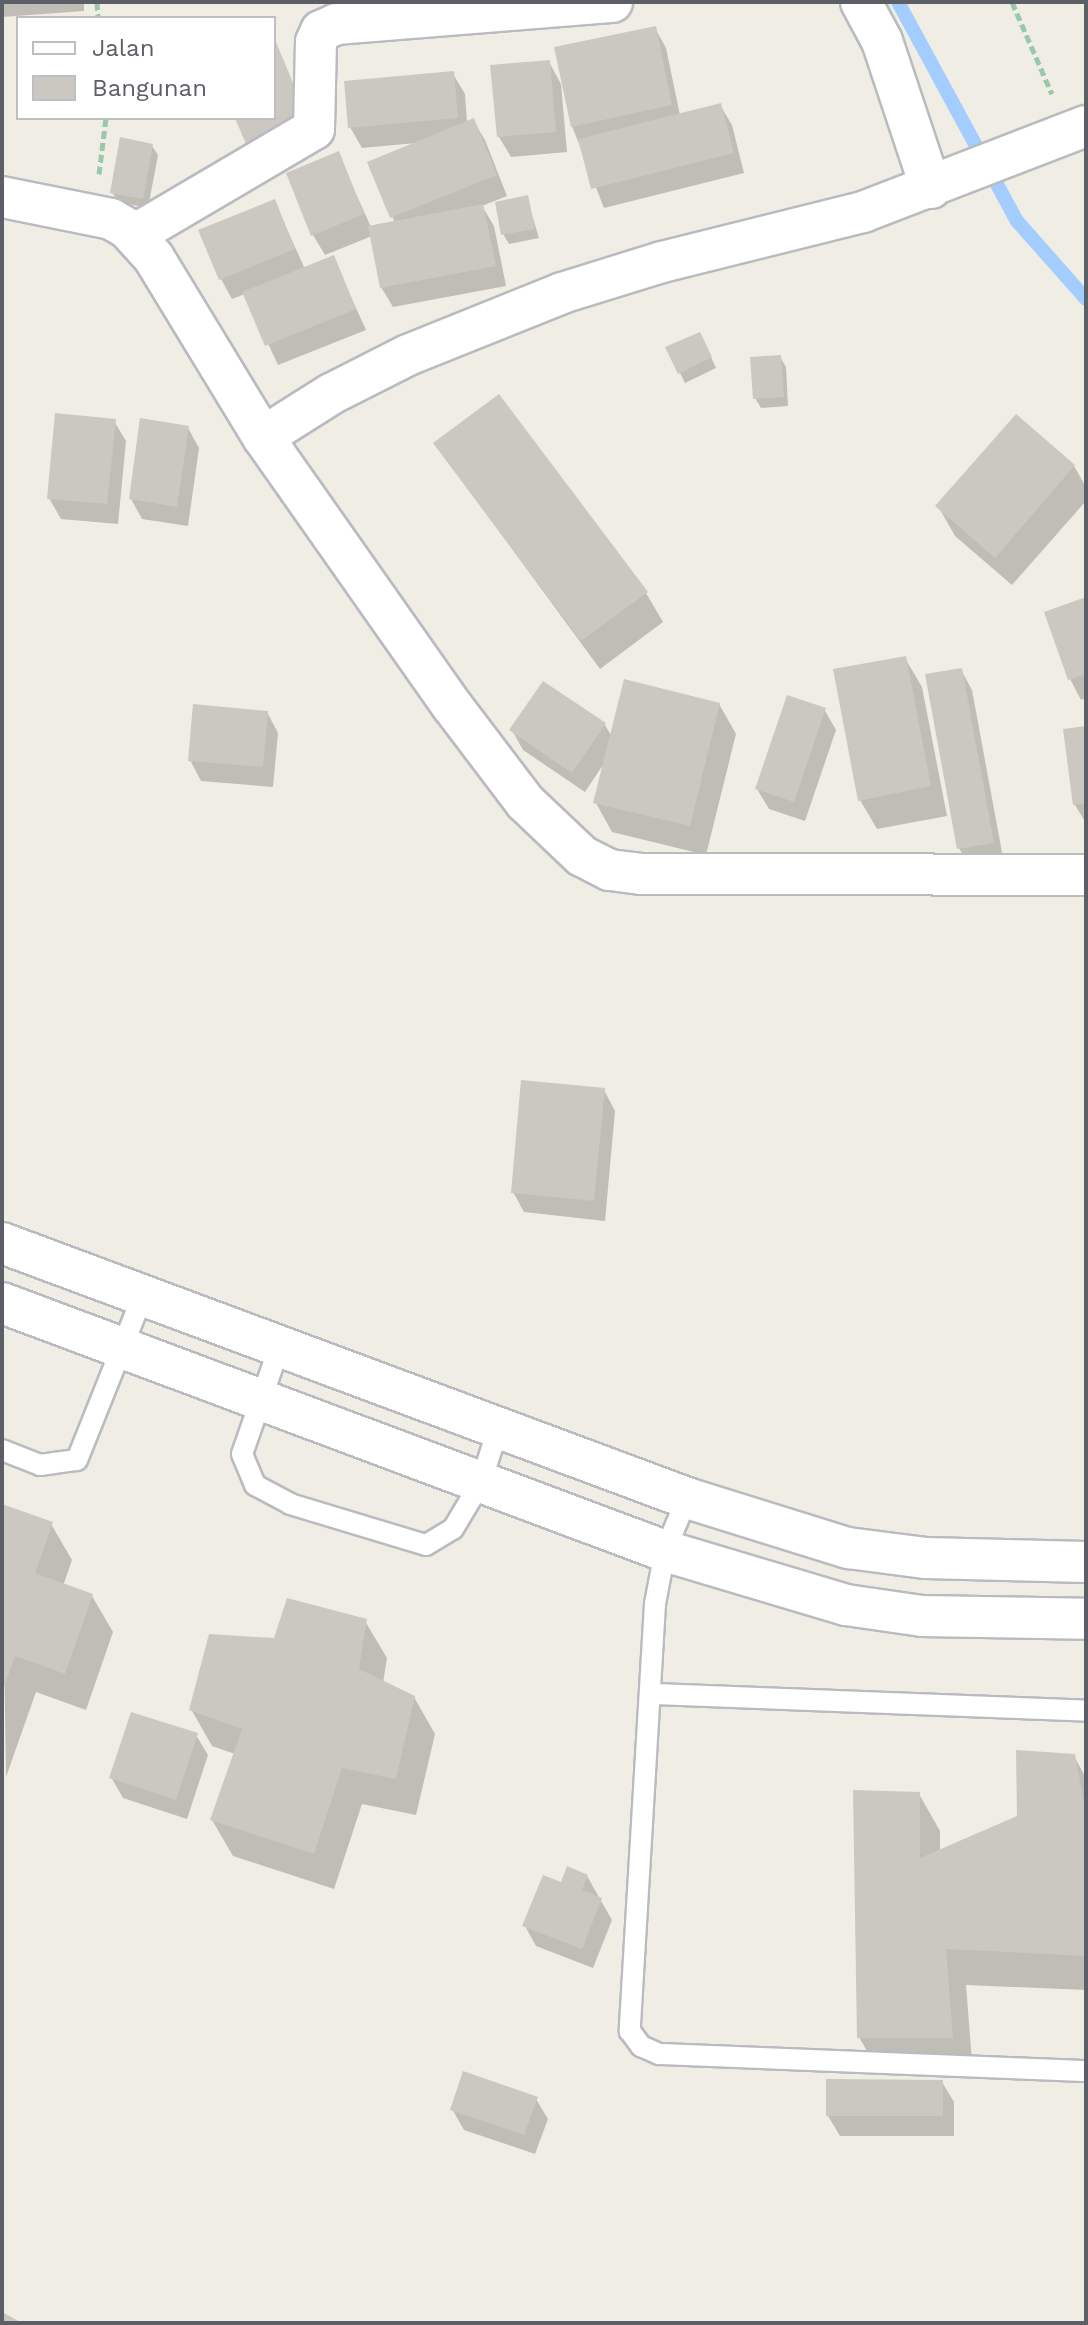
<!DOCTYPE html>
<style>
body{margin:0}
#map{position:relative;width:1088px;height:2325px;overflow:hidden;background:#efede4;font-family:"Work Sans",sans-serif}
div>[style]{position:absolute}
.shadow>*{inset:0;background:#0003}
.stream>*{height:14px;margin:-7px;padding:0 7px;transform-origin:7px;border-radius:7px;background:#a4cdff}
.building>*{inset:0;background:#cac8c0}
.path>*{height:5px;margin-top:-2.5px;transform-origin:0;background:repeating-linear-gradient(90deg,#99c8ac 0 8px,transparent 0 12px)}
.roads{filter:drop-shadow(2px 0 #b9bbc0) drop-shadow(-2px 0 #b9bbc0) drop-shadow(0 2px #b9bbc0) drop-shadow(0 -2px #b9bbc0)}
.lane>*{height:20px;margin:-10px;padding:0 10px;transform-origin:10px;border-radius:10px;background:#fff}
.street>*{height:40px;margin:-20px;padding:0 20px;transform-origin:20px;border-radius:20px;background:#fff}
span{translate:-50% -50%;white-space:nowrap;text-align:center;line-height:1.15;-webkit-text-stroke:6px #fff;paint-order:stroke}
.frame{position:absolute;inset:0;border:4px solid #5c5f65;pointer-events:none}
.legend{position:absolute;left:16px;top:16px;width:260px;height:104px;box-sizing:border-box;background:#fff;border:2px solid #bebfc1;margin:0;padding:10px 14px;list-style:none;font-size:24px;color:#5c5f65}
.legend li{display:flex;align-items:center;gap:16px;height:40px}
.legend b{width:40px;border:2px solid #bebfc1}
</style>
<div id="map">
<div class="shadow">
<div style="clip-path:polygon(2px 2px,84px 2px,84px 11px,2px 17px)"></div>
<div style="clip-path:polygon(655px 28px,666px 48px,680px 115px,720px 105px,732px 125px,744px 173px,604px 208px,572px 126px)"></div>
<div style="clip-path:polygon(274px 43px,318px 140px,259px 163px,237px 118px,274px 118px)"></div>
<div style="clip-path:polygon(549px 62px,561px 84px,567px 152px,511px 157px,499px 137px)"></div>
<div style="clip-path:polygon(453px 74px,465px 94px,467px 123px,473px 120px,485px 140px,507px 196px,482px 206px,494px 226px,506px 286px,393px 307px,381px 287px,372px 236px,325px 255px,313px 235px,338px 154px,371px 227px,395px 223px,369px 163px,416px 143px,362px 148px,350px 127px)"></div>
<div style="clip-path:polygon(152px 146px,158px 155px,148px 208px,118px 202px,112px 192px)"></div>
<div style="clip-path:polygon(527px 198px,539px 238px,509px 244px,503px 234px)"></div>
<div style="clip-path:polygon(274px 201px,305px 269px,333px 257px,366px 330px,278px 365px,245px 294px,232px 299px,221px 279px)"></div>
<div style="clip-path:polygon(705px 344px,716px 368px,685px 383px,680px 373px)"></div>
<div style="clip-path:polygon(780px 357px,786px 367px,788px 406px,761px 408px,755px 398px)"></div>
<div style="clip-path:polygon(114px 421px,126px 441px,118px 524px,61px 519px,49px 498px)"></div>
<div style="clip-path:polygon(188px 428px,199px 448px,188px 526px,142px 519px,131px 499px)"></div>
<div style="clip-path:polygon(435px 444px,646px 593px,663px 622px,600px 669px)"></div>
<div style="clip-path:polygon(1074px 466px,1086px 487px,1086px 501px,1012px 585px,955px 536px,938px 506px)"></div>
<div style="clip-path:polygon(1086px 600px,1086px 698px,1081px 700px,1070px 679px)"></div>
<div style="clip-path:polygon(905px 658px,922px 687px,947px 816px,877px 829px,860px 800px)"></div>
<div style="clip-path:polygon(961px 670px,972px 690px,1004px 863px,971px 868px,959px 848px)"></div>
<div style="clip-path:polygon(719px 704px,736px 734px,706px 855px,612px 832px,596px 803px,605px 762px,585px 792px,523px 750px,512px 730px,605px 725px,612px 737px)"></div>
<div style="clip-path:polygon(824px 709px,836px 730px,805px 821px,769px 809px,757px 789px)"></div>
<div style="clip-path:polygon(267px 712px,278px 733px,273px 787px,201px 781px,190px 760px)"></div>
<div style="clip-path:polygon(1086px 728px,1086px 823px,1075px 805px)"></div>
<div style="clip-path:polygon(604px 1090px,615px 1111px,605px 1221px,524px 1212px,513px 1192px)"></div>
<div style="clip-path:polygon(2px 1506px,51px 1524px,72px 1560px,63px 1586px,92px 1596px,113px 1632px,86px 1710px,36px 1692px,6px 1777px)"></div>
<div style="clip-path:polygon(365px 1621px,387px 1658px,383px 1683px,414px 1697px,435px 1734px,416px 1815px,362px 1804px,334px 1889px,233px 1856px,212px 1820px,235px 1754px,212px 1746px,191px 1709px,275px 1640px)"></div>
<div style="clip-path:polygon(196px 1735px,208px 1755px,187px 1819px,123px 1798px,111px 1777px)"></div>
<div style="clip-path:polygon(1074px 1756px,1086px 1778px,1086px 1990px,966px 1985px,973px 2074px,880px 2074px,859px 2037px,919px 1794px,940px 1831px,940px 1852px,1019px 1817px)"></div>
<div style="clip-path:polygon(587px 1876px,612px 1920px,593px 1968px,536px 1946px,525px 1926px,562px 1884px)"></div>
<div style="clip-path:polygon(942px 2082px,954px 2102px,954px 2136px,840px 2136px,828px 2116px)"></div>
<div style="clip-path:polygon(536px 2099px,548px 2119px,535px 2154px,464px 2130px,452px 2109px)"></div>
</div>
<div class="stream">
<div style="left:898px;top:2px;width:249px;rotate:61.5deg"></div>
<div style="left:1017px;top:221px;width:104px;rotate:48.5deg"></div>
</div>
<div class="building">
<div style="clip-path:polygon(656px 26px,672px 105px,571px 127px,554px 47px)"></div>
<div style="clip-path:polygon(274px 37px,308px 119px,246px 144px,235px 118px,274px 118px)"></div>
<div style="clip-path:polygon(550px 60px,556px 132px,497px 137px,490px 65px)"></div>
<div style="clip-path:polygon(454px 71px,458px 118px,348px 128px,344px 81px)"></div>
<div style="clip-path:polygon(721px 103px,734px 153px,591px 189px,578px 139px)"></div>
<div style="clip-path:polygon(474px 118px,497px 175px,390px 218px,367px 162px)"></div>
<div style="clip-path:polygon(120px 137px,153px 144px,143px 199px,110px 193px)"></div>
<div style="clip-path:polygon(339px 151px,364px 214px,311px 236px,286px 173px)"></div>
<div style="clip-path:polygon(528px 195px,535px 229px,501px 235px,495px 202px)"></div>
<div style="clip-path:polygon(275px 199px,295px 249px,219px 280px,198px 230px)"></div>
<div style="clip-path:polygon(483px 204px,496px 266px,380px 288px,368px 226px)"></div>
<div style="clip-path:polygon(334px 255px,356px 309px,265px 346px,242px 292px)"></div>
<div style="clip-path:polygon(700px 332px,712px 357px,678px 374px,665px 347px)"></div>
<div style="clip-path:polygon(781px 355px,784px 397px,753px 399px,750px 357px)"></div>
<div style="clip-path:polygon(499px 394px,648px 592px,581px 641px,433px 443px)"></div>
<div style="clip-path:polygon(55px 413px,116px 419px,107px 504px,47px 499px)"></div>
<div style="clip-path:polygon(1016px 414px,1075px 465px,995px 558px,935px 506px)"></div>
<div style="clip-path:polygon(140px 418px,189px 426px,177px 507px,129px 499px)"></div>
<div style="clip-path:polygon(1086px 597px,1086px 674px,1068px 680px,1044px 612px)"></div>
<div style="clip-path:polygon(906px 656px,931px 786px,858px 801px,833px 669px)"></div>
<div style="clip-path:polygon(962px 668px,994px 843px,957px 849px,925px 674px)"></div>
<div style="clip-path:polygon(624px 679px,720px 703px,690px 826px,593px 803px)"></div>
<div style="clip-path:polygon(543px 681px,606px 723px,572px 773px,509px 730px)"></div>
<div style="clip-path:polygon(787px 695px,826px 708px,794px 802px,755px 789px)"></div>
<div style="clip-path:polygon(193px 704px,268px 711px,263px 767px,188px 761px)"></div>
<div style="clip-path:polygon(1086px 726px,1086px 804px,1073px 805px,1063px 729px)"></div>
<div style="clip-path:polygon(521px 1080px,605px 1088px,594px 1201px,511px 1193px)"></div>
<div style="clip-path:polygon(2px 1504px,53px 1522px,35px 1573px,93px 1594px,65px 1674px,15px 1656px,2px 1693px)"></div>
<div style="clip-path:polygon(287px 1598px,367px 1619px,359px 1669px,415px 1696px,396px 1779px,342px 1768px,314px 1854px,210px 1820px,242px 1729px,189px 1710px,209px 1634px,274px 1638px)"></div>
<div style="clip-path:polygon(131px 1712px,198px 1733px,176px 1800px,109px 1778px)"></div>
<div style="clip-path:polygon(1016px 1750px,1075px 1754px,1086px 1813px,1086px 1956px,946px 1949px,953px 2038px,857px 2038px,853px 1790px,920px 1792px,920px 1858px,1017px 1816px)"></div>
<div style="clip-path:polygon(567px 1866px,588px 1875px,582px 1890px,602px 1898px,582px 1949px,522px 1926px,543px 1875px,561px 1882px)"></div>
<div style="clip-path:polygon(463px 2071px,538px 2097px,524px 2135px,450px 2110px)"></div>
<div style="clip-path:polygon(826px 2079px,943px 2080px,943px 2116px,826px 2116px)"></div>
<div style="clip-path:polygon(2px 2312px,22px 2323px,2px 2323px)"></div>
</div>
<div class="path">
<div style="left:97px;top:2px;width:16px;rotate:86deg"></div>
<div style="left:1012px;top:2px;width:100px;rotate:66.5deg"></div>
<div style="left:99px;top:174px;width:56px;rotate:-82.9deg"></div>
</div>
<div class="roads">
<div class="lane">
<div style="left:280px;top:1345px;width:115px;rotate:109.2deg"></div>
<div style="left:242px;top:1454px;width:34px;rotate:67deg"></div>
<div style="left:255px;top:1485px;width:40px;rotate:28deg"></div>
<div style="left:290px;top:1504px;width:142px;rotate:16.8deg"></div>
<div style="left:426px;top:1545px;width:31px;rotate:-31deg"></div>
<div style="left:453px;top:1529px;width:55px;rotate:-59.2deg"></div>
<div style="left:481px;top:1482px;width:59px;rotate:-72.2deg"></div>
<div style="left:2px;top:1450px;width:41px;rotate:21.5deg"></div>
<div style="left:40px;top:1465px;width:37px;rotate:-8deg"></div>
<div style="left:77px;top:1460px;width:178px;rotate:-68.2deg"></div>
<div style="left:687px;top:1498px;width:57px;rotate:112.5deg"></div>
<div style="left:665px;top:1551px;width:54px;rotate:100.7deg"></div>
<div style="left:655px;top:1604px;width:428px;rotate:93.4deg"></div>
<div style="left:630px;top:2031px;width:19px;rotate:54deg"></div>
<div style="left:641px;top:2046px;width:20px;rotate:24deg"></div>
<div style="left:659px;top:2054px;width:427px;rotate:2.3deg"></div>
<div style="left:652px;top:1694px;width:434px;rotate:2.2deg"></div>
</div>
<div class="street">
<div style="left:861px;top:2px;width:44px;rotate:61.7deg"></div>
<div style="left:882px;top:41px;width:155px;rotate:71.6deg"></div>
<div style="left:2px;top:197px;width:111px;rotate:11.4deg"></div>
<div style="left:111px;top:219px;width:20px;rotate:30deg"></div>
<div style="left:128px;top:229px;width:39px;rotate:48deg"></div>
<div style="left:154px;top:258px;width:210px;rotate:58.7deg"></div>
<div style="left:263px;top:437px;width:330px;rotate:54.9deg"></div>
<div style="left:453px;top:707px;width:119px;rotate:52.8deg"></div>
<div style="left:525px;top:802px;width:79px;rotate:43.5deg"></div>
<div style="left:582px;top:856px;width:31px;rotate:27deg"></div>
<div style="left:610px;top:870px;width:31px;rotate:7deg"></div>
<div style="left:641px;top:874px;width:445px;rotate:0.1deg"></div>
<div style="left:134px;top:235px;width:209px;rotate:-30.5deg"></div>
<div style="left:314px;top:129px;width:87px;rotate:-88.7deg"></div>
<div style="left:316px;top:42px;width:12px;rotate:-66deg"></div>
<div style="left:321px;top:31px;width:17px;rotate:-24deg"></div>
<div style="left:337px;top:24px;width:276px;rotate:-4.6deg"></div>
<div style="left:263px;top:437px;width:80px;rotate:-32.3deg"></div>
<div style="left:331px;top:394px;width:86px;rotate:-26.9deg"></div>
<div style="left:408px;top:355px;width:166px;rotate:-21.9deg"></div>
<div style="left:562px;top:293px;width:105px;rotate:-17.2deg"></div>
<div style="left:662px;top:262px;width:207px;rotate:-14deg"></div>
<div style="left:863px;top:212px;width:239px;rotate:-21.1deg"></div>
<div style="left:2px;top:1243px;width:731px;rotate:20.42deg"></div>
<div style="left:687px;top:1498px;width:169px;rotate:17.3deg"></div>
<div style="left:848px;top:1548px;width:79px;rotate:7.3deg"></div>
<div style="left:926px;top:1558px;width:160px;rotate:1.4deg"></div>
<div style="left:2px;top:1303px;width:708px;rotate:20.51deg"></div>
<div style="left:665px;top:1551px;width:189px;rotate:16.6deg"></div>
<div style="left:846px;top:1605px;width:77px;rotate:8.2deg"></div>
<div style="left:922px;top:1616px;width:164px;rotate:1deg"></div>
</div>
</div>
<div class="frame"></div>
<ul class="legend">
<li><b style="height:10px;background:#fff"></b>Jalan</li>
<li><b style="height:22px;background:#cac8c0"></b>Bangunan</li>
</ul>
</div>
